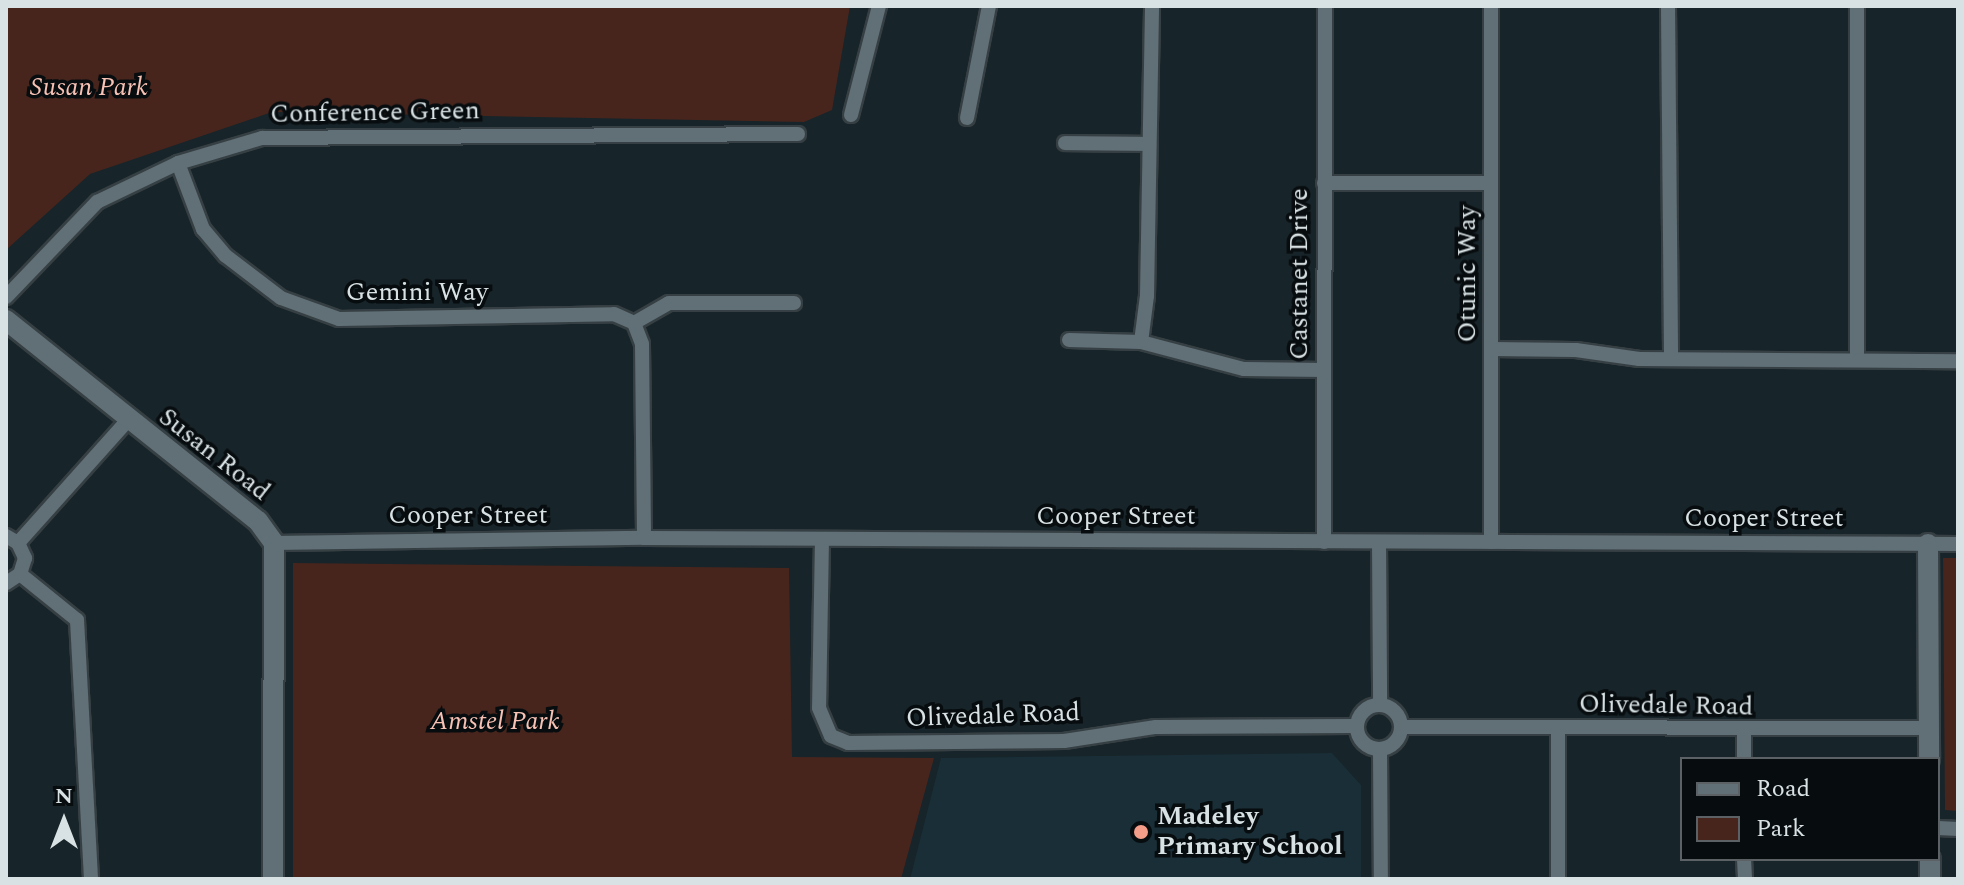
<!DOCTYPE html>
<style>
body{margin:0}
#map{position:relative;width:1964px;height:885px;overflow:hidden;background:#172429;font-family:Spectral,serif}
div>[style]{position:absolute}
.built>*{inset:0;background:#192e36}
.green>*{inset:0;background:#47251d}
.roads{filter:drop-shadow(2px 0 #364044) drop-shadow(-2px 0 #364044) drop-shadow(0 2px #364044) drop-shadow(0 -2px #364044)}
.street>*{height:14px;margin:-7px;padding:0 7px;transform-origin:7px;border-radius:7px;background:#617077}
.street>.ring{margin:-7px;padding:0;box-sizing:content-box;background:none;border:14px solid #617077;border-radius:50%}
.secondary>*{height:20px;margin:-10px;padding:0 10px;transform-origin:10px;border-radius:10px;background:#617077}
.dots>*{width:22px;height:22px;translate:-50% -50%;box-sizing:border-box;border:4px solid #070c0f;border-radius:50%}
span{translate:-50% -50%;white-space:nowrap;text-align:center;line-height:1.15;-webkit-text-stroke:7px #070c0f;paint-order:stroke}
.park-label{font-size:26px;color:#f7c1b4;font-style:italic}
.street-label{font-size:26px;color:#d8e1e4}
.poi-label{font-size:26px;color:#d8e1e4;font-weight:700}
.left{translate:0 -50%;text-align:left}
.frame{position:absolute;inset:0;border:8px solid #d8e1e4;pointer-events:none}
.legend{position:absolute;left:1680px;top:757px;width:260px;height:104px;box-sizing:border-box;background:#070c0f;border:2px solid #5b6164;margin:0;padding:10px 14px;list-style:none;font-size:24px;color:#d8e1e4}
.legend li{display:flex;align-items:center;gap:16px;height:40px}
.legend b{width:40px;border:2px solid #5b6164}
.north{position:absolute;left:24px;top:781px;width:80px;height:80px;-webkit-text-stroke:6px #070c0f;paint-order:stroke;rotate:0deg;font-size:22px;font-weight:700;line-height:32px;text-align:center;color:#d8e1e4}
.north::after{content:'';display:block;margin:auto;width:28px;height:36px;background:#d8e1e4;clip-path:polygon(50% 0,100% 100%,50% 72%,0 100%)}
</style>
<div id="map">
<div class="built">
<div style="clip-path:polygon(1332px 753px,1361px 785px,1361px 879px,910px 879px,941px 758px)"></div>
</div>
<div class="green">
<div style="clip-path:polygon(6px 6px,850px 6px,832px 110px,804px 122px,272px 112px,90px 174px,6px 250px)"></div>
<div style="clip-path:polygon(1943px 558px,1958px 558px,1958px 811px,1945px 810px)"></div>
<div style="clip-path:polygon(293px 563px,789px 568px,792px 757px,934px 758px,901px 879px,293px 879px)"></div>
</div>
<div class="roads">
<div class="street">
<div style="left:1668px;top:6px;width:351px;rotate:89.5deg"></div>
<div style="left:1857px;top:6px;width:353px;rotate:90deg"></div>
<div style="left:851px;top:115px;width:113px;rotate:-75.6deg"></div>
<div style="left:967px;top:118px;width:114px;rotate:-78.9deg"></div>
<div style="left:1065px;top:143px;width:83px;rotate:0.7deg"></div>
<div style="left:178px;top:163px;width:71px;rotate:69.3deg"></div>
<div style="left:203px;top:229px;width:35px;rotate:50deg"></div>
<div style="left:226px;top:256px;width:69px;rotate:37.4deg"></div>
<div style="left:281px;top:298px;width:62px;rotate:19.9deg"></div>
<div style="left:339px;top:319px;width:275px;rotate:-1deg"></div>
<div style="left:614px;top:314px;width:22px;rotate:24deg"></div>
<div style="left:634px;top:323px;width:22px;rotate:69deg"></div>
<div style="left:642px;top:344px;width:194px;rotate:89.4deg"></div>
<div style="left:1324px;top:183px;width:167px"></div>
<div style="left:6px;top:297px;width:132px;rotate:-46.2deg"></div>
<div style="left:97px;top:202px;width:90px;rotate:-25.7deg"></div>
<div style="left:178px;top:163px;width:88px;rotate:-16.6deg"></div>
<div style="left:262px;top:138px;width:536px;rotate:-0.43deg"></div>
<div style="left:634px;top:323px;width:40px;rotate:-29.7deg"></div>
<div style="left:669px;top:303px;width:125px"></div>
<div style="left:1069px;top:340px;width:72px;rotate:1.6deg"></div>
<div style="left:1141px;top:342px;width:106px;rotate:14.7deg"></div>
<div style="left:1244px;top:369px;width:80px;rotate:0.7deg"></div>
<div style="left:1141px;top:342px;width:46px;rotate:-82.6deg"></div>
<div style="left:1147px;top:296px;width:290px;rotate:-89deg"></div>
<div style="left:1492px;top:349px;width:84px;rotate:0.7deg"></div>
<div style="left:1576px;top:350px;width:64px;rotate:8.1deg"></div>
<div style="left:1639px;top:359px;width:319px;rotate:0.4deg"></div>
<div style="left:6px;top:536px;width:14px;rotate:30deg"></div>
<div style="left:18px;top:543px;width:17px;rotate:65deg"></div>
<div style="left:25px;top:558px;width:17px;rotate:107deg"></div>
<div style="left:20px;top:574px;width:17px;rotate:147deg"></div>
<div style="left:822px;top:539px;width:169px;rotate:91deg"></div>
<div style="left:819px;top:708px;width:30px;rotate:67deg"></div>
<div style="left:831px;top:736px;width:18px;rotate:22deg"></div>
<div style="left:848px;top:743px;width:216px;rotate:-0.5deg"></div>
<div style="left:1064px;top:741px;width:93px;rotate:-8.7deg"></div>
<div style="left:1156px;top:727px;width:201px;rotate:-0.3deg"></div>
<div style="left:1324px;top:542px;width:536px;rotate:-89.89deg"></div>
<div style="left:1379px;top:542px;width:163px;rotate:89.6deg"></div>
<div style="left:1491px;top:542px;width:536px;rotate:-90deg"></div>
<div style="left:18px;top:543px;width:165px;rotate:-48.2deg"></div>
<div style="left:274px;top:543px;width:370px;rotate:-0.8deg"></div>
<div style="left:644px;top:538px;width:1314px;rotate:0.26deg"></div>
<div style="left:20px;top:574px;width:73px;rotate:38.9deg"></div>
<div style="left:77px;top:620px;width:259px;rotate:86.9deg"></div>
<div class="ring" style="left:1357px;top:705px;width:30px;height:30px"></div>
<div style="left:1402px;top:727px;width:527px;rotate:0.11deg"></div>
<div style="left:1558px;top:729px;width:150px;rotate:90deg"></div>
<div style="left:1744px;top:731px;width:28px;rotate:90deg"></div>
<div style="left:1380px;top:750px;width:129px;rotate:89.6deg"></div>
<div style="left:1938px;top:828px;width:20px;rotate:3deg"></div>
<div style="left:1744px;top:859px;width:20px;rotate:87deg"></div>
</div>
<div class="secondary">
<div style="left:6px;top:320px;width:322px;rotate:38.6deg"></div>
<div style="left:258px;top:521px;width:27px;rotate:54deg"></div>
<div style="left:274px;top:543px;width:336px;rotate:90.2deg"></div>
<div style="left:1928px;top:544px;width:215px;rotate:89.7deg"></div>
<div style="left:1930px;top:859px;width:20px;rotate:90deg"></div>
</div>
</div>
<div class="dots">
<div style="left:1141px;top:832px;background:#f49e89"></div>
</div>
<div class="park-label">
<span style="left:89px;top:88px">Susan Park</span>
<span style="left:495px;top:722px">Amstel Park</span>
</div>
<div class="street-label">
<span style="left:375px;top:113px;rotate:-1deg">Conference Green</span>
<span style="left:1300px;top:274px;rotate:-90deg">Castanet Drive</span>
<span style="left:1468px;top:274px;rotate:-90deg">Otunic Way</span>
<span style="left:417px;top:293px">Gemini Way</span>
<span style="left:214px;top:455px;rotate:38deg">Susan Road</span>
<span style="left:468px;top:516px">Cooper Street</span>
<span style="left:1116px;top:517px">Cooper Street</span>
<span style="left:1764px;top:519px">Cooper Street</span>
<span style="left:1666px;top:706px;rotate:1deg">Olivedale Road</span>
<span style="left:993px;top:716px;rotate:-2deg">Olivedale Road</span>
</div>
<div class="poi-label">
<span class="left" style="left:1157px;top:832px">Madeley<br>Primary School</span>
</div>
<div class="frame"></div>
<ul class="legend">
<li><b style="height:10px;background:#617077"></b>Road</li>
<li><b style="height:22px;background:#47251d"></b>Park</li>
</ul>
<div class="north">N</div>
</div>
